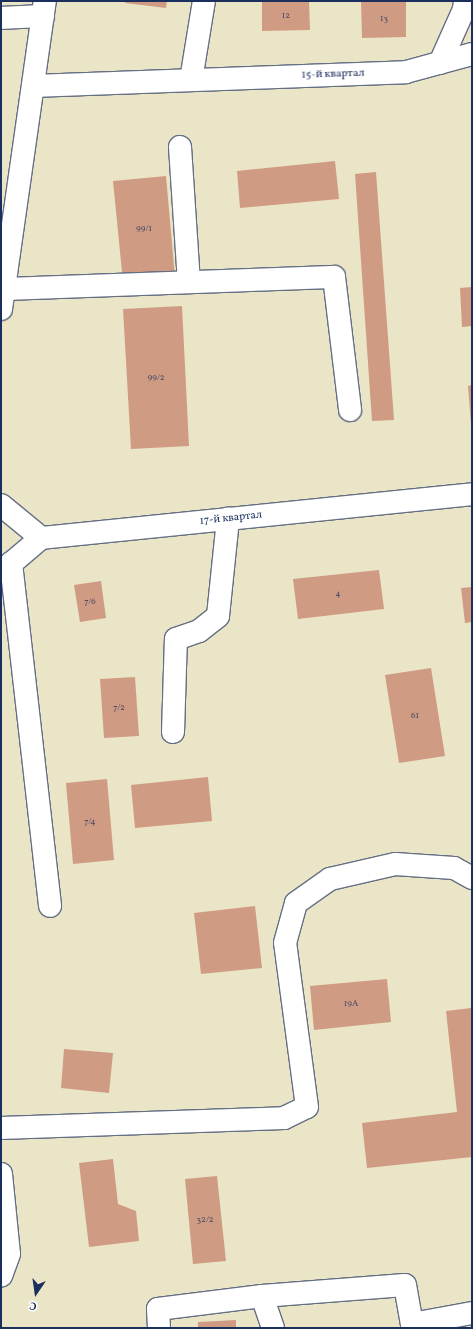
<!DOCTYPE html>
<meta charset="utf-8">
<style>
body{margin:0}
#map{position:relative;width:473px;height:1329px;overflow:hidden;background:#ebe5c7;font-family:Vollkorn,serif}
div>[style]{position:absolute}
.building>*{inset:0;background:#d09b83}
.roads{filter:drop-shadow(1px 0 #646f83) drop-shadow(-1px 0 #646f83) drop-shadow(0 1px #646f83) drop-shadow(0 -1px #646f83)}
.minor>*{height:22px;margin:-11px;padding:0 11px;transform-origin:11px;border-radius:11px;background:#fff}
span{translate:-50% -50%;white-space:nowrap;text-align:center;line-height:1.15;-webkit-text-stroke:3px #fff;paint-order:stroke}
.number-label{font-size:9px;color:#484a67}
.number-label span{-webkit-text-stroke-width:0}
.street-label{font-size:11px;color:#1b2f5e}
.frame{position:absolute;inset:0;border:2px solid #1b2f5e;pointer-events:none}
.north{position:absolute;left:16px;top:1273px;width:40px;height:40px;-webkit-text-stroke:3px #fff;paint-order:stroke;rotate:193deg;font-size:11px;font-weight:700;line-height:16px;text-align:center;color:#1b2f5e}
.north::after{content:'';display:block;margin:auto;width:14px;height:18px;background:#1b2f5e;clip-path:polygon(50% 0,100% 100%,50% 72%,0 100%)}
</style>
<div id="map">
<div class="building">
<div style="clip-path:polygon(125px 1px,167px 1px,166px 8px,125px 3px)"></div>
<div style="clip-path:polygon(262px 1px,309px 1px,310px 30px,262px 31px)"></div>
<div style="clip-path:polygon(361px 1px,406px 1px,406px 37px,362px 38px)"></div>
<div style="clip-path:polygon(335px 161px,339px 199px,240px 208px,237px 171px)"></div>
<div style="clip-path:polygon(376px 172px,394px 420px,372px 421px,355px 174px)"></div>
<div style="clip-path:polygon(166px 176px,175px 277px,123px 282px,113px 181px)"></div>
<div style="clip-path:polygon(472px 287px,472px 326px,462px 327px,460px 288px)"></div>
<div style="clip-path:polygon(182px 306px,189px 446px,131px 449px,123px 309px)"></div>
<div style="clip-path:polygon(472px 385px,472px 424px,471px 424px,468px 386px)"></div>
<div style="clip-path:polygon(379px 570px,384px 609px,298px 619px,293px 579px)"></div>
<div style="clip-path:polygon(101px 581px,106px 618px,80px 622px,74px 585px)"></div>
<div style="clip-path:polygon(472px 587px,472px 622px,465px 623px,461px 588px)"></div>
<div style="clip-path:polygon(431px 668px,445px 756px,399px 763px,385px 675px)"></div>
<div style="clip-path:polygon(135px 677px,139px 736px,104px 738px,100px 679px)"></div>
<div style="clip-path:polygon(208px 777px,212px 821px,135px 828px,131px 785px)"></div>
<div style="clip-path:polygon(107px 779px,114px 860px,73px 864px,66px 783px)"></div>
<div style="clip-path:polygon(255px 906px,262px 968px,201px 974px,194px 913px)"></div>
<div style="clip-path:polygon(387px 979px,391px 1022px,314px 1030px,310px 986px)"></div>
<div style="clip-path:polygon(471px 1008px,472px 1157px,367px 1168px,362px 1123px,457px 1112px,446px 1011px)"></div>
<div style="clip-path:polygon(64px 1049px,113px 1053px,109px 1093px,61px 1088px)"></div>
<div style="clip-path:polygon(113px 1159px,118px 1204px,136px 1211px,139px 1241px,89px 1247px,79px 1163px)"></div>
<div style="clip-path:polygon(217px 1176px,226px 1261px,193px 1264px,185px 1179px)"></div>
<div style="clip-path:polygon(236px 1320px,236px 1328px,198px 1328px,198px 1322px)"></div>
</div>
<div class="roads">
<div class="minor">
<div style="left:1px;top:18px;width:42px;rotate:-2.7deg"></div>
<div style="left:440px;top:63px;width:59px;rotate:-66deg"></div>
<div style="left:464px;top:9px;width:8px;rotate:-83deg"></div>
<div style="left:191px;top:80px;width:80px;rotate:-80.7deg"></div>
<div style="left:33px;top:86px;width:373px;rotate:-2.1deg"></div>
<div style="left:406px;top:72px;width:68px;rotate:-15.3deg"></div>
<div style="left:180px;top:147px;width:135px;rotate:86.2deg"></div>
<div style="left:4px;top:289px;width:330px;rotate:-2.1deg"></div>
<div style="left:334px;top:277px;width:134px;rotate:83.1deg"></div>
<div style="left:1px;top:309px;width:311px;rotate:-81.9deg"></div>
<div style="left:1px;top:505px;width:52px;rotate:39.5deg"></div>
<div style="left:11px;top:563px;width:345px;rotate:83.5deg"></div>
<div style="left:1px;top:572px;width:52px;rotate:-40.4deg"></div>
<div style="left:41px;top:538px;width:433px;rotate:-5.8deg"></div>
<div style="left:173px;top:732px;width:93px;rotate:-88.2deg"></div>
<div style="left:176px;top:639px;width:24px;rotate:-19deg"></div>
<div style="left:199px;top:631px;width:24px;rotate:-38deg"></div>
<div style="left:218px;top:616px;width:98px;rotate:-84.1deg"></div>
<div style="left:1px;top:1128px;width:283px;rotate:-2deg"></div>
<div style="left:284px;top:1118px;width:25px;rotate:-26deg"></div>
<div style="left:307px;top:1107px;width:165px;rotate:-97.6deg"></div>
<div style="left:285px;top:943px;width:41px;rotate:-74.6deg"></div>
<div style="left:296px;top:903px;width:42px;rotate:-35.2deg"></div>
<div style="left:330px;top:879px;width:67px;rotate:-13deg"></div>
<div style="left:395px;top:864px;width:59px;rotate:3.9deg"></div>
<div style="left:454px;top:868px;width:21px;rotate:29deg"></div>
<div style="left:1px;top:1174px;width:80px;rotate:84.3deg"></div>
<div style="left:9px;top:1254px;width:23px;rotate:110deg"></div>
<div style="left:262px;top:1296px;width:143px;rotate:-4.4deg"></div>
<div style="left:405px;top:1285px;width:40px;rotate:80deg"></div>
<div style="left:159px;top:1328px;width:19px;rotate:-93deg"></div>
<div style="left:158px;top:1309px;width:105px;rotate:-7.1deg"></div>
<div style="left:262px;top:1296px;width:34px;rotate:71deg"></div>
<div style="left:412px;top:1328px;width:4px;rotate:-90deg"></div>
<div style="left:412px;top:1324px;width:61px;rotate:-10.4deg"></div>
</div>
</div>
<div class="number-label">
<span style="left:286px;top:16px">12</span>
<span style="left:384px;top:19px">13</span>
<span style="left:144px;top:229px">99/1</span>
<span style="left:156px;top:378px">99/2</span>
<span style="left:338px;top:594px">4</span>
<span style="left:90px;top:602px">7/6</span>
<span style="left:119px;top:708px">7/2</span>
<span style="left:415px;top:716px">61</span>
<span style="left:90px;top:822px">7/4</span>
<span style="left:351px;top:1004px">19А</span>
<span style="left:205px;top:1220px">32/2</span>
</div>
<div class="street-label">
<span style="left:333px;top:75px;rotate:-2deg">15-й квартал</span>
<span style="left:231px;top:519px;rotate:-6deg">17-й квартал</span>
</div>
<div class="frame"></div>
<div class="north">С</div>
</div>
